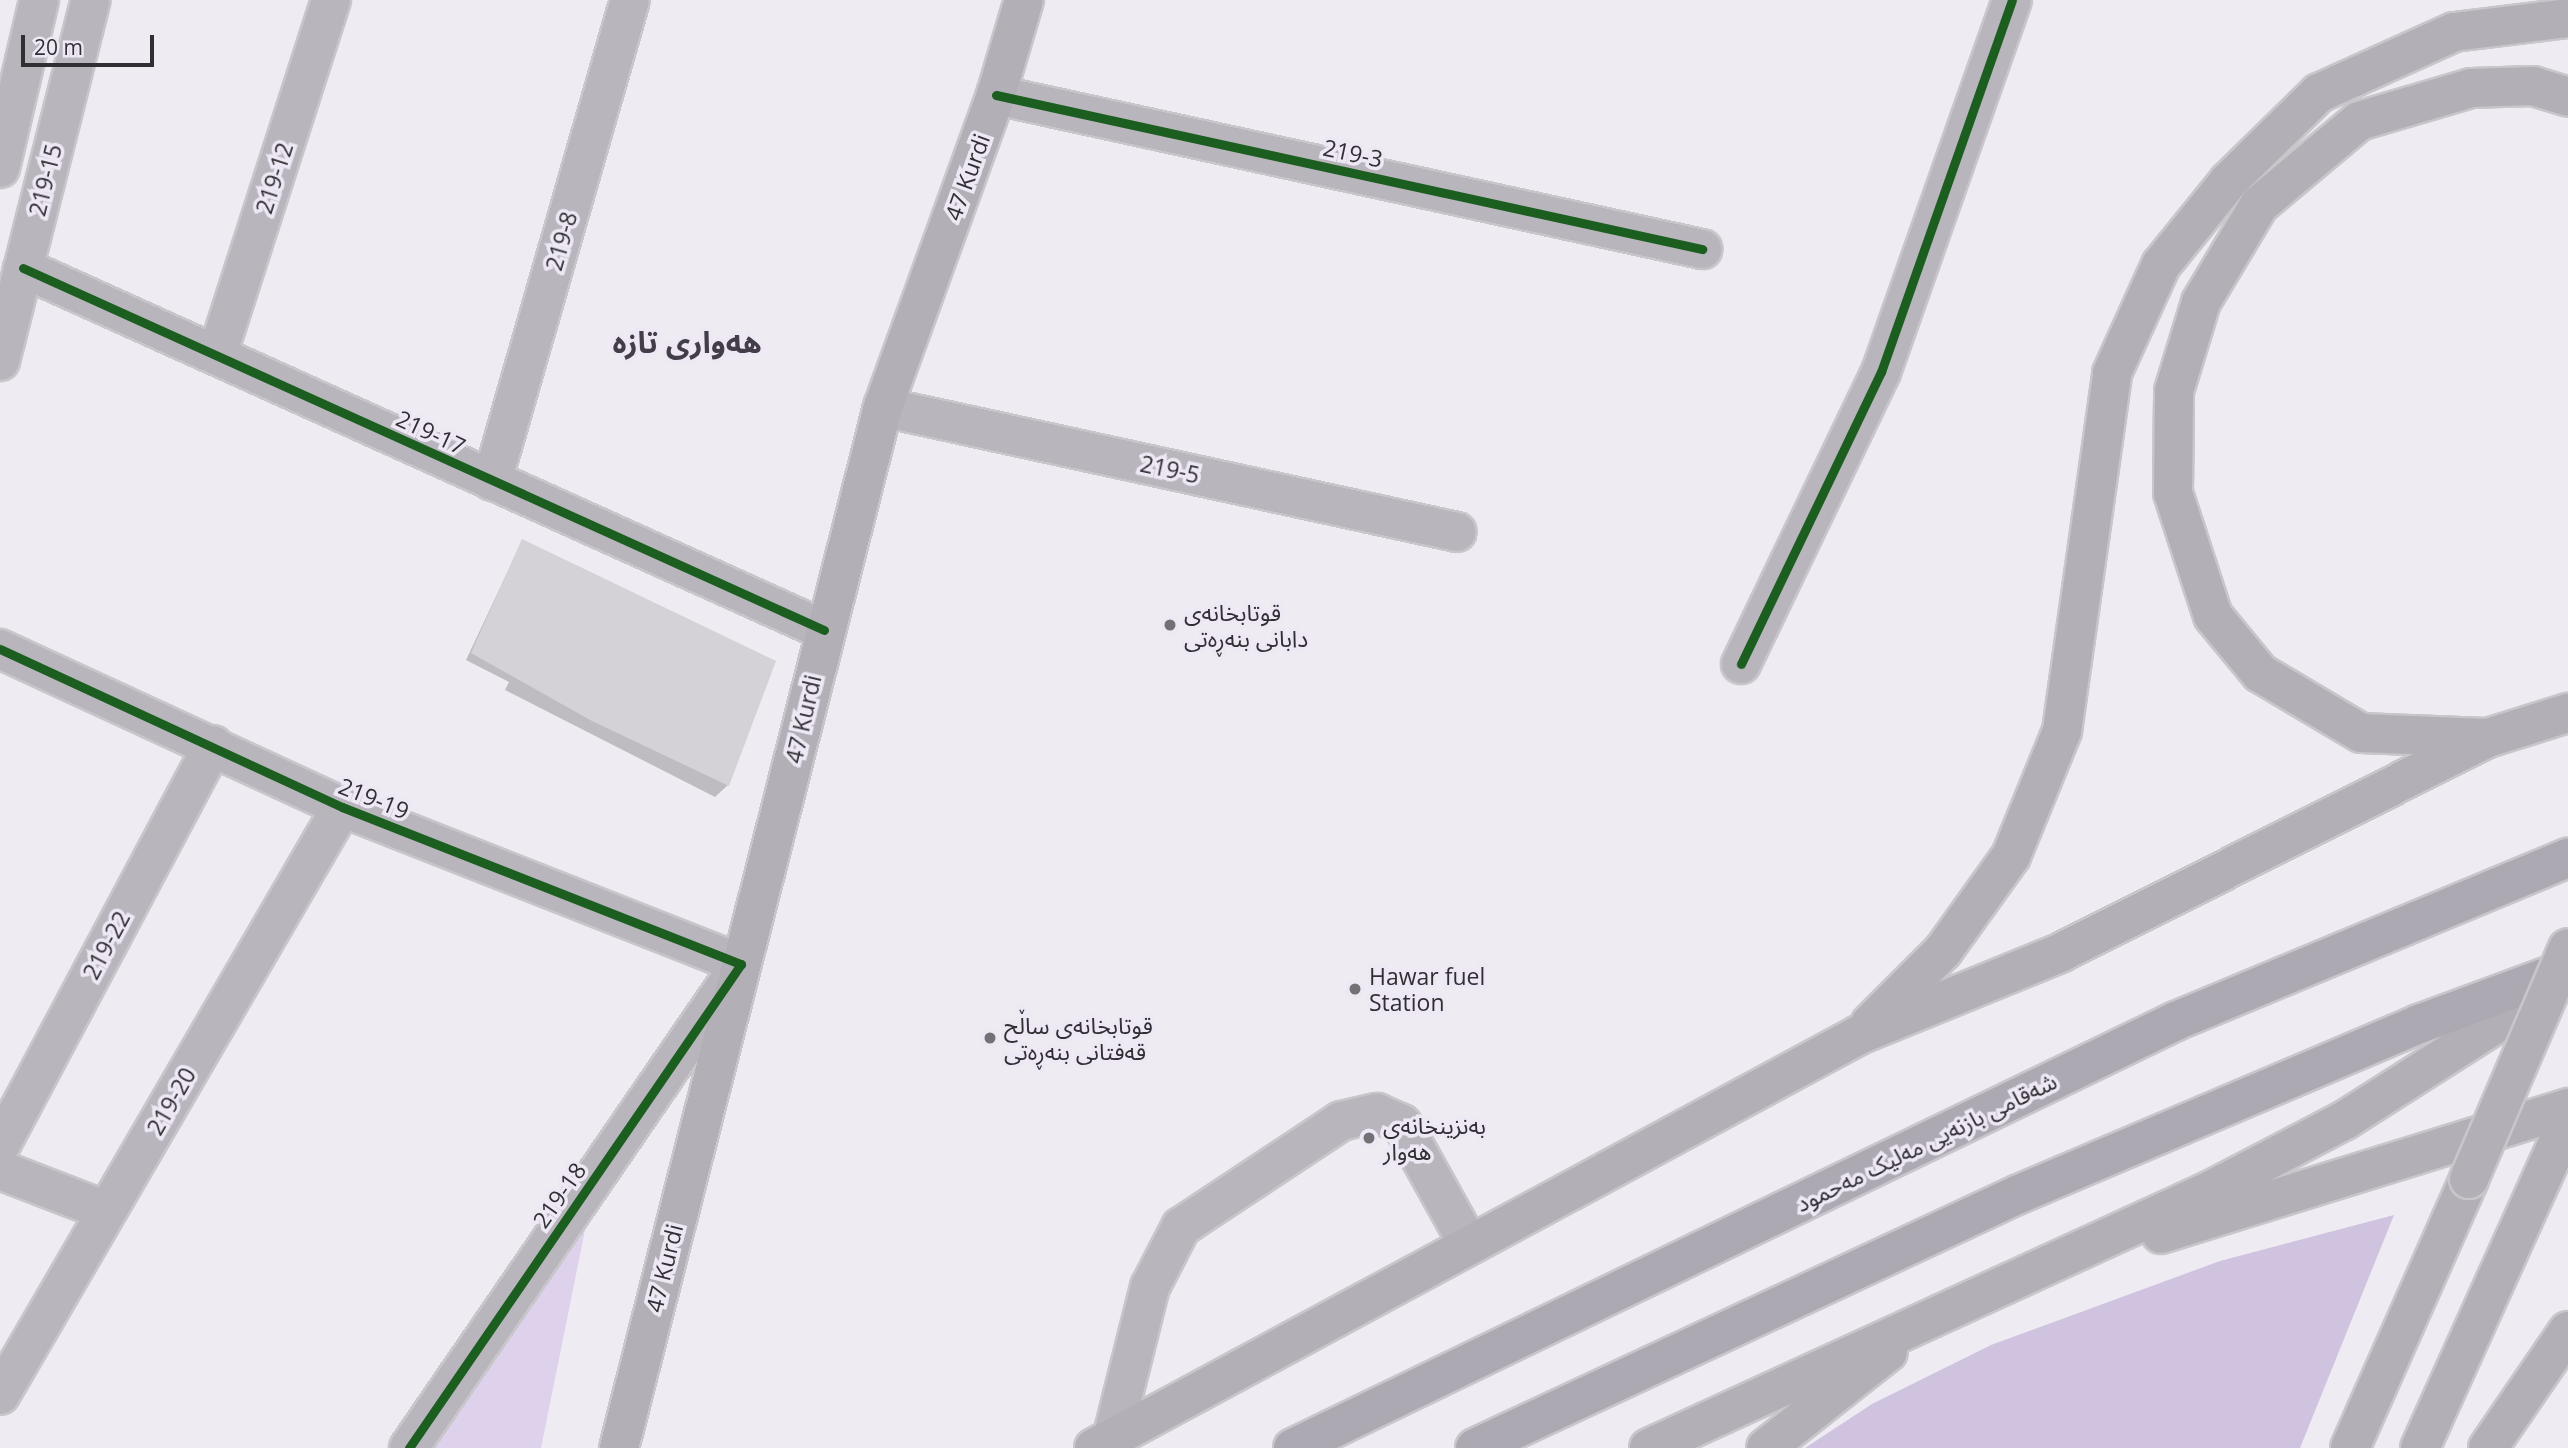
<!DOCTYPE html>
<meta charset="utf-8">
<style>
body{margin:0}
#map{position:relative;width:2568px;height:1448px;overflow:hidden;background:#eeebf2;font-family:"Open Sans","Noto Sans Arabic",sans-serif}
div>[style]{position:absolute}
.green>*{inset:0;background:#ded1ec}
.forest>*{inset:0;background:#d0c3e0}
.shadow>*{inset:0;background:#0003}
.building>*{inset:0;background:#d4d2d7}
.roads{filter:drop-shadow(2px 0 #c8c6cb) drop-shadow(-2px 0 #c8c6cb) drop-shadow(0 2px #c8c6cb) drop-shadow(0 -2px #c8c6cb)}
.minor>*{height:38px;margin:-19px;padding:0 19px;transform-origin:19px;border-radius:19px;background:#b9b5bd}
.major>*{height:38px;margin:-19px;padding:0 19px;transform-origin:19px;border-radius:19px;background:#b2afb7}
.highway>*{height:38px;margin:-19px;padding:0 19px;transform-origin:19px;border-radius:19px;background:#ada9b2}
.bridges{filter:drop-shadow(2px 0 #c8c6cb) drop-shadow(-2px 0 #c8c6cb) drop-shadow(0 2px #c8c6cb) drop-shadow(0 -2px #c8c6cb)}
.major-bridge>*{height:38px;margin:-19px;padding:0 19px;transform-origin:19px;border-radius:19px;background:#b2afb7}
.cycleway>*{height:9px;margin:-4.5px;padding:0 4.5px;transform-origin:4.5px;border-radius:4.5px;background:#1b5e20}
.dots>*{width:19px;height:19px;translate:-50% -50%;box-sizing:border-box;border:4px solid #eee8f5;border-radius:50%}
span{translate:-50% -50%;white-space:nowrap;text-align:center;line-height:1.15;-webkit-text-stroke:7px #eee8f5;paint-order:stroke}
.street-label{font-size:23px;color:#322f34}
.poi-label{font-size:23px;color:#322f34}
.left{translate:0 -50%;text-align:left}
.district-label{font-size:30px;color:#423d47;font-weight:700}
.scale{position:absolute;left:21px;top:35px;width:133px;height:32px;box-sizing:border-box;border:4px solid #322f34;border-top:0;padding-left:9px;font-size:21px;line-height:24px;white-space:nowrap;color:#322f34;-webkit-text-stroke:5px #eee8f5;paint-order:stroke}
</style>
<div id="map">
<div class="green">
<div style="clip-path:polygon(591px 1200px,541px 1448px,430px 1448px)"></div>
</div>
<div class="forest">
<div style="clip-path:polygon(2394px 1215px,2300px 1448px,1805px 1448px,1872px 1404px,1991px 1345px,2220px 1261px)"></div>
</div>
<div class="shadow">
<div style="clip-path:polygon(522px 541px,728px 785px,715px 797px,505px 690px,509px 682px,466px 660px)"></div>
</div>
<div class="building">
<div style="clip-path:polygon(522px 539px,776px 661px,729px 786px,590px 720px,471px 653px)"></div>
</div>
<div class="roads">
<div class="minor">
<div style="left:996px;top:95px;width:723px;rotate:12.31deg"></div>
<div style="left:0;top:168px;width:172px;rotate:-76.9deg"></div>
<div style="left:23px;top:268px;width:879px;rotate:24.32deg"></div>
<div style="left:217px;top:355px;width:373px;rotate:-72.2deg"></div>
<div style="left:0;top:361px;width:372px;rotate:-75.9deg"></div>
<div style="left:883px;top:407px;width:587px;rotate:12.29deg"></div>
<div style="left:492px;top:481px;width:500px;rotate:-73.99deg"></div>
<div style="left:0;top:649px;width:377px;rotate:24.8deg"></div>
<div style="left:342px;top:807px;width:429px;rotate:21.5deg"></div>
<div style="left:741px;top:964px;width:587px;rotate:124.45deg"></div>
<div style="left:1741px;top:664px;width:324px;rotate:-64.4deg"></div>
<div style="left:1881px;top:372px;width:394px;rotate:-70.6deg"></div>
<div style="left:0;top:1146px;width:454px;rotate:-62deg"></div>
<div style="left:0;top:1170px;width:114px;rotate:21.1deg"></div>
<div style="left:0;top:1395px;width:680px;rotate:-59.82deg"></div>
<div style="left:1112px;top:1439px;width:157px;rotate:-76deg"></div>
<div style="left:1150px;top:1287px;width:68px;rotate:-62.7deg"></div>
<div style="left:1181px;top:1227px;width:192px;rotate:-33.5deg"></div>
<div style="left:1341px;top:1121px;width:37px;rotate:-13deg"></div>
<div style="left:1377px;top:1113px;width:27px;rotate:24deg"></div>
<div style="left:1402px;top:1124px;width:136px;rotate:61deg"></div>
</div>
<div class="major">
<div style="left:2486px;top:738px;width:125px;rotate:-177.7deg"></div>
<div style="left:2361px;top:733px;width:117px;rotate:-149.3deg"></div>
<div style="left:2260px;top:673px;width:74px;rotate:-129.5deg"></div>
<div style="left:2213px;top:616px;width:129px;rotate:-108deg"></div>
<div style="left:2173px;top:493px;width:102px;rotate:-89.4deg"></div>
<div style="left:2174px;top:391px;width:93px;rotate:-73.1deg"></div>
<div style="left:2201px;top:302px;width:113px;rotate:-59.1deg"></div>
<div style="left:2259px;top:205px;width:131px;rotate:-40deg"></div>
<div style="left:2359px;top:121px;width:117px;rotate:-16.4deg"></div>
<div style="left:2471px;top:88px;width:62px;rotate:-1.8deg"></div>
<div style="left:2533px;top:86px;width:37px;rotate:17deg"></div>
<div style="left:1870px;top:1024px;width:103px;rotate:-45deg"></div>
<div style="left:1943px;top:951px;width:117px;rotate:-54.4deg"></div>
<div style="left:2011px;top:856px;width:135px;rotate:-67.8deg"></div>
<div style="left:2062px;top:731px;width:361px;rotate:-82deg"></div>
<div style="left:2112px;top:373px;width:119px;rotate:-65.6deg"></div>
<div style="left:2161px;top:265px;width:108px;rotate:-51deg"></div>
<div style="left:2229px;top:181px;width:126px;rotate:-44.4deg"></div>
<div style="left:2319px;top:93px;width:148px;rotate:-24.3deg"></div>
<div style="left:2454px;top:32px;width:115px;rotate:-7deg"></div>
<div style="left:2161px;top:1234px;width:426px;rotate:-17.2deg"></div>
<div style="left:619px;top:1448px;width:1074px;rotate:-75.77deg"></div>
<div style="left:883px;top:407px;width:332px;rotate:-70.1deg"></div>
<div style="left:996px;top:95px;width:99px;rotate:-73.6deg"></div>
<div style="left:1094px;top:1448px;width:869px;rotate:-28.36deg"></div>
<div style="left:1859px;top:1035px;width:219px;rotate:-22.2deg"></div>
<div style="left:2062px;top:952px;width:477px;rotate:-26.7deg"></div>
<div style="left:2488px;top:738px;width:84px;rotate:-17.4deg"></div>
<div style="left:1649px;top:1448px;width:618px;rotate:-24.66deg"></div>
<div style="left:2211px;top:1190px;width:151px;rotate:-27.6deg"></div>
<div style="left:2345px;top:1120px;width:257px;rotate:-32.5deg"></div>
<div style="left:1766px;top:1448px;width:155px;rotate:-38.2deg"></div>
<div style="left:2350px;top:1448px;width:294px;rotate:-66.1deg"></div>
<div style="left:2420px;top:1448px;width:360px;rotate:-65.7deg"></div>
<div style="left:2488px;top:1448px;width:142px;rotate:-55.6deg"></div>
</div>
<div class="highway">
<div style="left:1293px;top:1448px;width:981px;rotate:-25.81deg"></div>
<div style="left:2176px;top:1021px;width:425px;rotate:-22.6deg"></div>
<div style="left:1475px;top:1448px;width:600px;rotate:-25.03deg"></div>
<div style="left:2019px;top:1194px;width:435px;rotate:-23deg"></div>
<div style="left:2419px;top:1024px;width:159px;rotate:-20.3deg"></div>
</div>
</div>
<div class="bridges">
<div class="major-bridge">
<div style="left:2469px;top:1179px;width:251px;rotate:-66.8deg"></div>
</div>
</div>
<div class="cycleway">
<div style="left:996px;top:95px;width:723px;rotate:12.31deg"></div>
<div style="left:23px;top:268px;width:879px;rotate:24.32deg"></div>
<div style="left:0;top:649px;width:377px;rotate:24.8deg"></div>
<div style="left:342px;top:807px;width:429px;rotate:21.5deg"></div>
<div style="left:741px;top:964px;width:587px;rotate:124.45deg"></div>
<div style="left:1741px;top:664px;width:324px;rotate:-64.4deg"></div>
<div style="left:1881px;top:372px;width:394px;rotate:-70.6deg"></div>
</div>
<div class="dots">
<div style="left:1170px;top:625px;background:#747176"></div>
<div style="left:1355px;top:989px;background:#747176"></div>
<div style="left:990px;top:1038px;background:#747176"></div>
<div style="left:1369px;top:1138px;background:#747176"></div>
</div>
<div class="street-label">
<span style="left:1353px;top:153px;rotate:12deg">219-3</span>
<span style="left:967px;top:177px;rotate:-70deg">47 Kurdi</span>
<span style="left:274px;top:178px;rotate:-72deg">219-12</span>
<span style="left:45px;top:180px;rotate:-76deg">219-15</span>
<span style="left:561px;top:241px;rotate:-74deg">219-8</span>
<span style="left:431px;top:432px;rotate:25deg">219-17</span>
<span style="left:1170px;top:469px;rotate:12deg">219-5</span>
<span style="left:803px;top:719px;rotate:-77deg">47 Kurdi</span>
<span style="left:374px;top:798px;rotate:22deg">219-19</span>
<span style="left:106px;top:945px;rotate:-62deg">219-22</span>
<span style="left:171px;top:1101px;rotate:-60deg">219-20</span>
<span style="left:1926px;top:1142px;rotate:-26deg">شەقامی بازنەیی مەلیک مەحمود</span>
<span style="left:559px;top:1195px;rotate:-55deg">219-18</span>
<span style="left:664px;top:1268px;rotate:-76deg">47 Kurdi</span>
</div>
<div class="poi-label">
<span class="left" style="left:1184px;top:625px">قوتابخانەی<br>دابانی بنەڕەتی</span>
<span class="left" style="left:1369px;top:989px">Hawar fuel<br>Station</span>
<span class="left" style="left:1004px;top:1038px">قوتابخانەی ساڵح<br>قەفتانی بنەڕەتی</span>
<span class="left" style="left:1383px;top:1138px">بەنزینخانەی<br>ھەوار</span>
</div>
<div class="district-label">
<span style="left:687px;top:342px">هەواری تازە</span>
</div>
<div class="scale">20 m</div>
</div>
